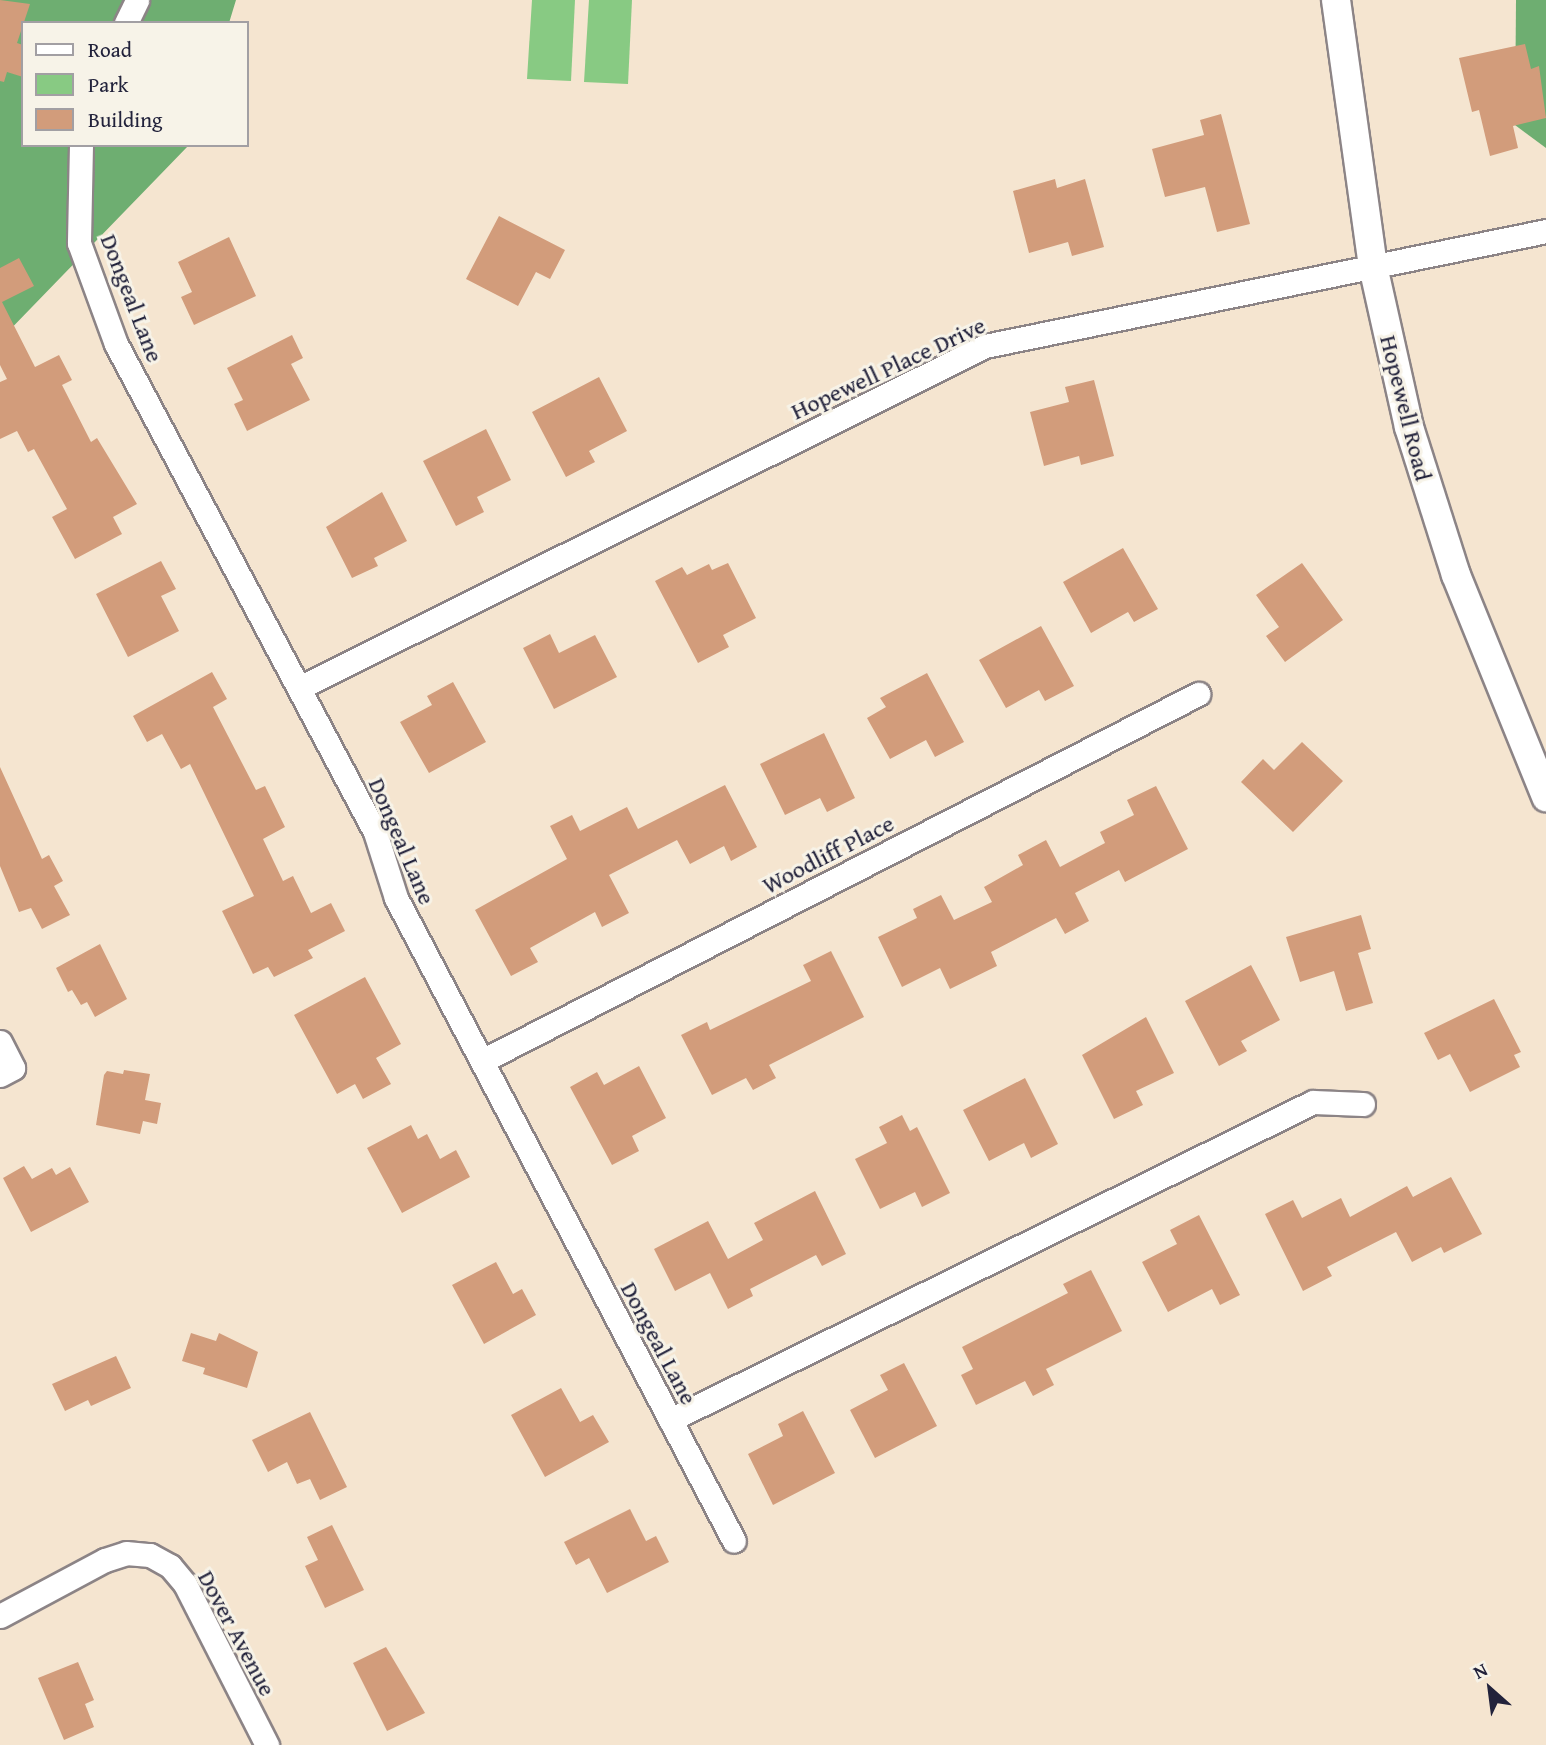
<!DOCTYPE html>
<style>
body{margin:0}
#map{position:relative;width:1546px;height:1745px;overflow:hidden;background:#f5e5d0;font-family:"Gentium Book Plus",serif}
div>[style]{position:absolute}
.green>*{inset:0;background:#88ca83}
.forest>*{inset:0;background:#6eae71}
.building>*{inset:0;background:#d29c7b}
.roads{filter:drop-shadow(2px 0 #8c8486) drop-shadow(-2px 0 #8c8486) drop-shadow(0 2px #8c8486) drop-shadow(0 -2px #8c8486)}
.minor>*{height:23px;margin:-11.5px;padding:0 11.5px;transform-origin:11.5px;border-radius:11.5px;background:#fff}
.tertiary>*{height:28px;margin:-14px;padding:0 14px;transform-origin:14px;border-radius:14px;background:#fff}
span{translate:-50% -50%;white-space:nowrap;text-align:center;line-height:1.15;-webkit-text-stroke:6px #f7f3e8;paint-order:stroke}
.street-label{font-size:24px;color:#22223b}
.legend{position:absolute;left:21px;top:21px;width:228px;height:126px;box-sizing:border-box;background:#f7f3e8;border:2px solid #a29fa3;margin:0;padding:9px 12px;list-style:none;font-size:21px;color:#22223b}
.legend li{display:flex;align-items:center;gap:14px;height:35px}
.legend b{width:35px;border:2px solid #a29fa3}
.north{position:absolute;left:1455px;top:1654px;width:70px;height:70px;-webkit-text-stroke:5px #f7f3e8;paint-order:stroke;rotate:332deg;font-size:19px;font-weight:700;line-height:28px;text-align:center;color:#22223b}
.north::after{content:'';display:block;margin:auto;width:24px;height:32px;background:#22223b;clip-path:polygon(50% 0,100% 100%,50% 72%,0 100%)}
</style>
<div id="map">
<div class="green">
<div style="clip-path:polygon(532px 0,575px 0,571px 81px,527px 79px)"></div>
<div style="clip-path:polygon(589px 0,632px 0,628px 84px,584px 82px)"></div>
</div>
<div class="forest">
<div style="clip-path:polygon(0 0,236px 0,229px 23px,23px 23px,23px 145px,189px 145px,0 340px)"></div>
<div style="clip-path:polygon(1516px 0,1546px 0,1546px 148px,1515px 125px)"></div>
</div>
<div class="building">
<div style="clip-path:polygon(0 0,30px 4px,17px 43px,23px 45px,23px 77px,7px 72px,4px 82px,0 81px)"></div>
<div style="clip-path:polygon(1525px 44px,1531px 69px,1539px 66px,1546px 118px,1513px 126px,1518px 148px,1490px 156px,1479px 110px,1472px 112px,1459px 58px)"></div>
<div style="clip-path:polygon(1221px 114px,1250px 224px,1217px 232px,1205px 187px,1165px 197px,1152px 149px,1204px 135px,1200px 120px)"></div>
<div style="clip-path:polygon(1055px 179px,1057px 188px,1085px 179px,1104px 247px,1072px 256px,1068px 242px,1029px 253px,1013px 191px)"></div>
<div style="clip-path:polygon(499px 216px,565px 250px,550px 279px,536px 272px,518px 306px,466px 279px)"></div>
<div style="clip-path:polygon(229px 237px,256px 296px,194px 325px,181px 297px,192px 292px,178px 262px)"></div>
<div style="clip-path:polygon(19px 258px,34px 286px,2px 302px,35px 367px,59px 355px,72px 380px,62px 385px,91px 442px,97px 438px,137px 504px,113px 517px,122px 534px,75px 559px,52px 517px,67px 509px,34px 449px,28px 452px,17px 431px,0 439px,0 382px,7px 379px,0 365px,0 268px)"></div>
<div style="clip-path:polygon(292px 335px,303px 358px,291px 364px,310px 400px,247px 431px,234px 404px,243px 400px,227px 368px)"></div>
<div style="clip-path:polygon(599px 377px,627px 431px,589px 451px,595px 462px,566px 477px,532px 412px)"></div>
<div style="clip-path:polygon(1094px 380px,1114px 456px,1081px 465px,1079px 456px,1044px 466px,1030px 412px,1069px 402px,1065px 387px)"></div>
<div style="clip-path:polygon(486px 429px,511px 480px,477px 497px,484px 512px,456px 526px,423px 461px)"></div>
<div style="clip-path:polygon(382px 492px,407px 541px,374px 558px,378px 566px,352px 578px,326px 527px)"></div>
<div style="clip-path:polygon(1123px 548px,1158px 609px,1134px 622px,1128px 612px,1091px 633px,1063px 582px)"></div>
<div style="clip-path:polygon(161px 561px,176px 589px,161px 596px,179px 631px,128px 657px,96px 594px)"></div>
<div style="clip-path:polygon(728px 563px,756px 618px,723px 635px,729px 647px,698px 663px,655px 581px,682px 567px,687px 575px,709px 564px,712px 570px)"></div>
<div style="clip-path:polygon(1302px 563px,1343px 620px,1285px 662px,1266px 636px,1279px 627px,1256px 595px)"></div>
<div style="clip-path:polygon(1041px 626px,1074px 686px,1045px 701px,1039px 690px,1006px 708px,979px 660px)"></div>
<div style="clip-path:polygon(550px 634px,559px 653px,595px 635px,617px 677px,554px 709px,523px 648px)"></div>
<div style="clip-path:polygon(212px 672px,227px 699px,213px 707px,256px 790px,265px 786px,285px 827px,263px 839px,283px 881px,293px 876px,311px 913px,331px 903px,345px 931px,308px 950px,313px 958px,274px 977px,268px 967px,253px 974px,222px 911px,254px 896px,190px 764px,181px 769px,162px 734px,147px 742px,133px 716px)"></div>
<div style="clip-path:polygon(927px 673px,964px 742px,935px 757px,926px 740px,890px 759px,867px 718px,886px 707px,880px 698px)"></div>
<div style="clip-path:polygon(453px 682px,486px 742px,429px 773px,400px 722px,432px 705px,427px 696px)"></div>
<div style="clip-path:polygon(824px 733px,855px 798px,827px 812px,820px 798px,785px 815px,760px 764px)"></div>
<div style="clip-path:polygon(1302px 742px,1343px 781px,1293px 832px,1241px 782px,1263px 759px,1274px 770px)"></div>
<div style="clip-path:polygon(0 767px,42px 859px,49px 855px,63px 881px,54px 886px,70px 915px,42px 929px,31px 908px,19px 912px,0 866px)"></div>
<div style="clip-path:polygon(725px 785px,757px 847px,731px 861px,724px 846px,690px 864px,677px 840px,609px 875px,629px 913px,602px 927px,595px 912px,530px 948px,538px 962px,511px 976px,475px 910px,567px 859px,550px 826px,572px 815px,580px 831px,627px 807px,638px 829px)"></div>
<div style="clip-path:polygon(1156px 786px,1188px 849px,1125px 882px,1119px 870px,1075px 893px,1089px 921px,1065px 934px,1056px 918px,991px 952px,997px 966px,950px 989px,940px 968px,902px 987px,878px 937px,917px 918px,913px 909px,941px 895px,954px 920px,992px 902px,984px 887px,1023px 865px,1018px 855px,1046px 840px,1060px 867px,1105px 843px,1100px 832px,1134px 815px,1127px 800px)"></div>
<div style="clip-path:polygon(1361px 915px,1371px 949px,1358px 953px,1373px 1003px,1346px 1011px,1334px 971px,1300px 982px,1286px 937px)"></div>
<div style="clip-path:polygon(100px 944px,127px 999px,95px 1017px,87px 1002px,81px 1005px,72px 990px,68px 992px,56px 968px)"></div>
<div style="clip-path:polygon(831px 951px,864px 1017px,769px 1065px,776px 1078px,753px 1090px,746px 1078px,712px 1095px,681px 1035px,707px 1022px,710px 1030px,811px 981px,803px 965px)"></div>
<div style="clip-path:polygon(1251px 965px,1280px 1020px,1241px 1041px,1247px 1051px,1219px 1066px,1185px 1001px)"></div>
<div style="clip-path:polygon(365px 977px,401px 1044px,376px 1058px,391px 1084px,363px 1099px,355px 1084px,337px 1094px,294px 1015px)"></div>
<div style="clip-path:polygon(1494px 999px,1521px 1052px,1514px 1055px,1520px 1067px,1470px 1092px,1450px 1054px,1438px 1060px,1424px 1033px)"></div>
<div style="clip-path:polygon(1146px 1017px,1174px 1073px,1136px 1091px,1143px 1105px,1114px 1119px,1082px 1055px)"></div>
<div style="clip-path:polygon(639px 1066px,666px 1118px,632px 1136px,639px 1151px,612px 1165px,570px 1087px,597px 1072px,604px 1085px)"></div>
<div style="clip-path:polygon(124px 1070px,150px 1074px,145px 1100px,161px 1103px,157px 1124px,143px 1121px,140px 1134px,96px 1125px,104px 1075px,107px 1071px,123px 1074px)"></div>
<div style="clip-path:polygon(1025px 1078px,1058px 1144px,1031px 1158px,1024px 1143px,989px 1161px,963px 1110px)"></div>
<div style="clip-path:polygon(902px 1115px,910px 1131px,917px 1127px,950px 1193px,922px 1207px,915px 1192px,880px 1209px,855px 1159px,887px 1143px,879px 1127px)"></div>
<div style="clip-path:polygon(411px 1125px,418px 1139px,427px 1134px,440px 1159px,456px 1150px,470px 1177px,402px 1213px,367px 1148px)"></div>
<div style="clip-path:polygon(24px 1166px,32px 1179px,52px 1168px,56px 1175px,70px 1167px,89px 1202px,31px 1232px,3px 1178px)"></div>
<div style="clip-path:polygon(1451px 1177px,1482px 1234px,1444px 1253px,1441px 1247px,1412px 1262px,1396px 1232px,1327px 1267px,1332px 1276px,1303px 1291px,1265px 1214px,1293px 1200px,1302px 1218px,1341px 1198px,1350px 1217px,1407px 1186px,1413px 1197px)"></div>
<div style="clip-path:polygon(815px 1191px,846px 1254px,822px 1266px,816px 1255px,750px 1289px,753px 1296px,728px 1309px,710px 1273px,675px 1291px,654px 1249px,708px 1221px,728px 1259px,763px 1240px,754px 1223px)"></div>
<div style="clip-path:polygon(1199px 1215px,1240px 1295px,1220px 1305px,1212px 1289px,1168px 1312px,1142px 1262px,1177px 1244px,1170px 1230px)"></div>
<div style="clip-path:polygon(496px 1262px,513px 1294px,522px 1289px,536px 1315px,484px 1344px,452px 1285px)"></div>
<div style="clip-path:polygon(1091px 1270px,1122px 1331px,1046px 1369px,1054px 1385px,1033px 1396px,1025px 1381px,976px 1405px,961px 1375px,973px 1369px,962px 1347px,1068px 1293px,1063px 1284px)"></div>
<div style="clip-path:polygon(191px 1333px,216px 1341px,219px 1333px,258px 1352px,247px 1388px,203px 1374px,205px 1368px,182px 1361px)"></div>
<div style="clip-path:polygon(116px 1356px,131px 1388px,91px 1406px,88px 1400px,65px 1411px,52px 1384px)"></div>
<div style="clip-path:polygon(904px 1363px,937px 1426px,875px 1458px,850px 1410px,888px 1390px,880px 1375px)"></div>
<div style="clip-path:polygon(561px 1388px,580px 1422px,593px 1415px,609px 1442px,545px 1477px,511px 1415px)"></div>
<div style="clip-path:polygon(803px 1411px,835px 1473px,773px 1505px,748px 1454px,783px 1436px,778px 1424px)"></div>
<div style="clip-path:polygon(310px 1412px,347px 1487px,320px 1500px,310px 1479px,297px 1484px,287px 1462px,268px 1472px,252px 1440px)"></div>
<div style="clip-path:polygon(630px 1509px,646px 1541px,656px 1536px,669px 1562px,607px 1593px,589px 1558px,576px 1565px,564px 1542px)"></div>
<div style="clip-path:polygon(332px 1525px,364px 1590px,325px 1608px,305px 1566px,318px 1560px,307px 1537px)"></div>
<div style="clip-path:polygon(386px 1647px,425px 1713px,387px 1731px,353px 1663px)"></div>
<div style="clip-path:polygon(78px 1662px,94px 1700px,85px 1704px,94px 1727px,64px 1740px,38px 1678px)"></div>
</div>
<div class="roads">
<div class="minor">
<div style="left:126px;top:23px;width:25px;rotate:-64deg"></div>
<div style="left:81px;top:145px;width:98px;rotate:91.2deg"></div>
<div style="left:79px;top:243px;width:108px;rotate:69.9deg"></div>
<div style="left:116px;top:344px;width:552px;rotate:62.04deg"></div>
<div style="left:375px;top:832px;width:69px;rotate:72.3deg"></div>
<div style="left:396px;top:898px;width:726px;rotate:62.27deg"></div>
<div style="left:299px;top:688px;width:767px;rotate:-26.5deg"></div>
<div style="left:985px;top:346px;width:573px;rotate:-11.58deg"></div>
<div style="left:0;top:1042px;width:29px;rotate:63deg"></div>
<div style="left:13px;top:1068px;width:15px;rotate:152deg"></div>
<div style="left:482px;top:1061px;width:805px;rotate:-27.14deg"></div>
<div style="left:670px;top:1420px;width:717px;rotate:-26.32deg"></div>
<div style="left:1313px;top:1102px;width:50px;rotate:2.3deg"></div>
<div style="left:0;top:1616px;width:119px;rotate:-28.1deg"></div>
<div style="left:105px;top:1560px;width:22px;rotate:-18deg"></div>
<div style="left:126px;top:1553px;width:24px;rotate:5deg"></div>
<div style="left:150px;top:1555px;width:23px;rotate:29deg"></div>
<div style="left:170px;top:1566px;width:23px;rotate:50deg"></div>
<div style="left:185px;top:1584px;width:181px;rotate:63deg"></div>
</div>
<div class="tertiary">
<div style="left:1336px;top:0;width:269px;rotate:82.1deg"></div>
<div style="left:1373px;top:266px;width:165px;rotate:77.4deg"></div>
<div style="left:1409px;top:427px;width:155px;rotate:72.4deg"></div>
<div style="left:1456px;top:575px;width:240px;rotate:67.9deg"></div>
</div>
</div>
<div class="street-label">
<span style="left:132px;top:298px;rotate:69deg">Dongeal Lane</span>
<span style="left:888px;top:368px;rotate:-25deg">Hopewell Place Drive</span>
<span style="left:1406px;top:408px;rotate:76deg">Hopewell Road</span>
<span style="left:402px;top:841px;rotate:67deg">Dongeal Lane</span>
<span style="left:828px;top:854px;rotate:-27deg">Woodliff Place</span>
<span style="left:659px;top:1343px;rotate:62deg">Dongeal Lane</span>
<span style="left:237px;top:1633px;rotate:62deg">Dover Avenue</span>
</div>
<ul class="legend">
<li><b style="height:9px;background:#fff"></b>Road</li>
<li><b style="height:19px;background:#88ca83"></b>Park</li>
<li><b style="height:19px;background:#d29c7b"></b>Building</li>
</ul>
<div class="north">N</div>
</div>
